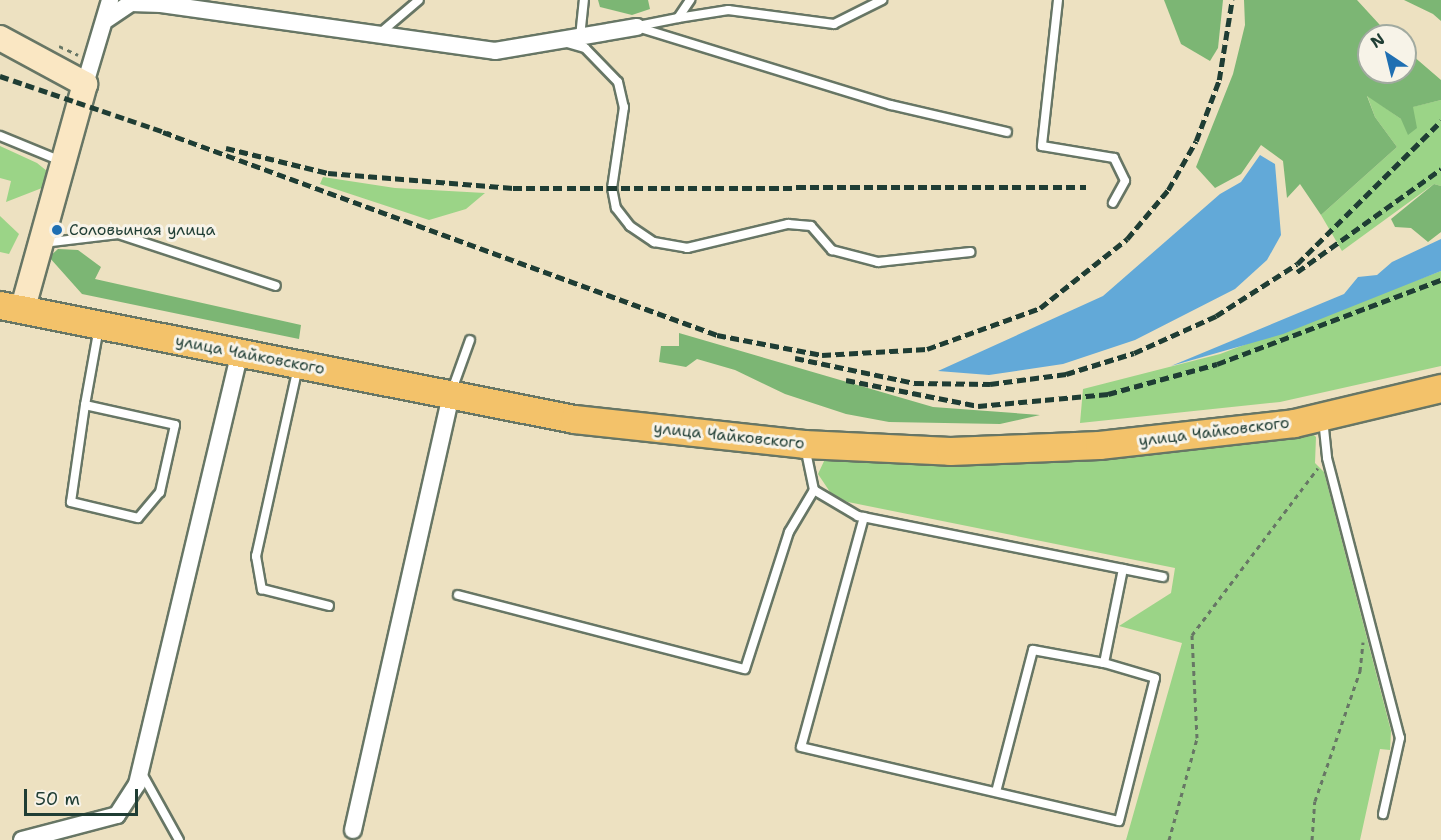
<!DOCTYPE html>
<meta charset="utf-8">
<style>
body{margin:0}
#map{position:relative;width:1441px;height:840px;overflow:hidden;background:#ede1c1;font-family:"Shantell Sans",sans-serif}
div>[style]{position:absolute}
.green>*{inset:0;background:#9bd487}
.forest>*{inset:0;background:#7cb674}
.water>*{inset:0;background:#62a9d8}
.path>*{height:3px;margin-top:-1.5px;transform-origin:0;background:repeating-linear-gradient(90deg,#677665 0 4.5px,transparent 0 9px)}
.roads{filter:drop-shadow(2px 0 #677665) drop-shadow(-2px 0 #677665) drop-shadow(0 2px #677665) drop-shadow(0 -2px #677665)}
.lane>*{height:8px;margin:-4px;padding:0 4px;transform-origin:4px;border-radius:4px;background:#fff}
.street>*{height:16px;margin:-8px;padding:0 8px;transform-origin:8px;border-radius:8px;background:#fff}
.secondary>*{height:24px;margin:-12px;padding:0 12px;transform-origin:12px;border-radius:12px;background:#fae7c3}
.primary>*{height:27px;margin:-13.5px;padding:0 13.5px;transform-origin:13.5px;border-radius:13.5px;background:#f3c26a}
.rail>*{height:4.5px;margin-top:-2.25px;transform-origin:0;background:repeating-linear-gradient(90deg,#1f3d34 0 9px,transparent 0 13.5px)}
.dots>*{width:16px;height:16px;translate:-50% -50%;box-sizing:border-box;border:3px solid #f7f3e8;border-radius:50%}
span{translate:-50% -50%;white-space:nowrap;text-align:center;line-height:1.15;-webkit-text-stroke:6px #f7f3e8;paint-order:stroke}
.poi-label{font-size:16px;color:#1f3d34}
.left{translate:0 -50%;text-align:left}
.street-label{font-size:16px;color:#1f3d34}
.north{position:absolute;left:1357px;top:24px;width:60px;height:60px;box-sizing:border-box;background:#f7f3e8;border:2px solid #a1aaa0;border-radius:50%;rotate:325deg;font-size:16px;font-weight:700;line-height:24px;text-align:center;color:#1f3d34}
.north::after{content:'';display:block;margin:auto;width:21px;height:27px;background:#1f6fb2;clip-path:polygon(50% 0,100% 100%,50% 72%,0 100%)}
.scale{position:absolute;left:24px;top:789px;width:114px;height:27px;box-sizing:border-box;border:3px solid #1f3d34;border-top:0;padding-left:8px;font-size:18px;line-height:21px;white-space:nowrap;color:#1f3d34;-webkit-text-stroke:4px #f7f3e8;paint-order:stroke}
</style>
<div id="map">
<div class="green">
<div style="clip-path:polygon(1367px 95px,1401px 119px,1412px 107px,1441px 100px,1441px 186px,1434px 184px,1342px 251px,1321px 215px,1397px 147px,1375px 117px)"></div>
<div style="clip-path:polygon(0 146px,37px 163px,52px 175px,42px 188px,6px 202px,11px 181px,0 178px)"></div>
<div style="clip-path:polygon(323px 177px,395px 188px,485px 193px,466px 209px,429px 220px,320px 184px)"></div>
<div style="clip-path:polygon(0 216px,19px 234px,9px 254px,0 252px)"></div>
<div style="clip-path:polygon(1441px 271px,1441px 366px,1280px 402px,1080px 423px,1083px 389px,1220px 354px)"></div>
<div style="clip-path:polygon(1309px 430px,1316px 437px,1315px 463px,1324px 472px,1391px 731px,1390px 750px,1380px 749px,1360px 840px,1126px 840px,1182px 643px,1119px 626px,1171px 593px,1175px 568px,848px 502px,832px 495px,818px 474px,825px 459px,976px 464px)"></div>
</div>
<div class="forest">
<div style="clip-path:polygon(598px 0,648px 0,650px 9px,632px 15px,600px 7px)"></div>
<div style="clip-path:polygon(1164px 0,1223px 0,1218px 48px,1210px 61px,1181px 44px)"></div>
<div style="clip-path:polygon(1244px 0,1357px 0,1390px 36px,1369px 36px,1369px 72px,1405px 72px,1405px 49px,1441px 80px,1441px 100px,1413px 107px,1417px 128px,1408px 135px,1401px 119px,1367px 96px,1375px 117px,1397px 147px,1321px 215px,1300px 184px,1287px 198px,1283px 161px,1261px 145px,1241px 174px,1215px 188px,1196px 167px,1233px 74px,1245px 25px)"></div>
<div style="clip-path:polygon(1404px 0,1441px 0,1441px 21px,1433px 14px)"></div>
<div style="clip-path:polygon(1434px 184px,1441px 186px,1441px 232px,1428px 242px,1411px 228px,1395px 227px,1391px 219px)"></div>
<div style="clip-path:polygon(58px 249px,78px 250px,101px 267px,95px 279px,301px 325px,299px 339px,82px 294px,49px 257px)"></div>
<div style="clip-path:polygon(679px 333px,933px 407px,1040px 415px,1000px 424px,889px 422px,846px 414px,785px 394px,735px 370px,697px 359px,686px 367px,659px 362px,661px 346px,679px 346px)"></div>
</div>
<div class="water">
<div style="clip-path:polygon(1260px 155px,1275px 164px,1281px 235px,1267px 260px,1235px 289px,1135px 340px,1063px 364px,989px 375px,938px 371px,1103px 296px,1220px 194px,1241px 182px)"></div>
<div style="clip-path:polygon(1441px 239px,1441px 271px,1283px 334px,1171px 366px,1344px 294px,1358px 277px,1377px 275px,1392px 262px)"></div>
</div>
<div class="path">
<div style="left:59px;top:46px;width:21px;rotate:25deg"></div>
<div style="left:1169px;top:840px;width:106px;rotate:-74.6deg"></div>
<div style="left:1197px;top:738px;width:103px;rotate:-92.8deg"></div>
<div style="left:1192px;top:635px;width:209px;rotate:-53deg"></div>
<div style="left:1312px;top:840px;width:39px;rotate:-86deg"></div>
<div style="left:1315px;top:801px;width:138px;rotate:-70.9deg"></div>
<div style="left:1360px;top:671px;width:29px;rotate:-84deg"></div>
</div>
<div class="roads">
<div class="lane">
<div style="left:1058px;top:0;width:147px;rotate:96.3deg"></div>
<div style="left:1042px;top:146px;width:73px;rotate:9.5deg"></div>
<div style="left:1114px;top:158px;width:25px;rotate:64deg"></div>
<div style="left:1125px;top:181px;width:25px;rotate:119deg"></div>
<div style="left:678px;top:18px;width:51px;rotate:-9.1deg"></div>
<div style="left:728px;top:10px;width:107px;rotate:7.5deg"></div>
<div style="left:834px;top:24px;width:54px;rotate:-26.6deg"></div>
<div style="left:638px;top:26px;width:41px;rotate:-11.3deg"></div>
<div style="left:678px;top:18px;width:22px;rotate:-56deg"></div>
<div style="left:637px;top:27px;width:266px;rotate:17.1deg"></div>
<div style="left:891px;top:105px;width:119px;rotate:13.1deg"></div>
<div style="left:379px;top:34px;width:52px;rotate:-40.4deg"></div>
<div style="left:580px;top:37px;width:37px;rotate:-84deg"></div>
<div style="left:567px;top:43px;width:19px;rotate:16deg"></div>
<div style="left:585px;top:48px;width:47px;rotate:45.9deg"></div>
<div style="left:618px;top:82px;width:26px;rotate:77deg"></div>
<div style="left:624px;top:107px;width:82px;rotate:98.4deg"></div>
<div style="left:612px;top:188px;width:20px;rotate:79deg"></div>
<div style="left:616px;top:208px;width:23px;rotate:52deg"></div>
<div style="left:630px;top:226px;width:29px;rotate:34deg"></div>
<div style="left:654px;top:242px;width:34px;rotate:10deg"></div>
<div style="left:687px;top:248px;width:104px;rotate:-13.4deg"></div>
<div style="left:788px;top:224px;width:23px;rotate:5deg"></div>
<div style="left:811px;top:226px;width:32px;rotate:49deg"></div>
<div style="left:832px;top:250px;width:48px;rotate:14.6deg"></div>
<div style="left:878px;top:262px;width:93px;rotate:-6.2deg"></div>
<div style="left:0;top:136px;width:66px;rotate:22.3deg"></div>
<div style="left:43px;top:243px;width:76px;rotate:-6.8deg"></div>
<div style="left:118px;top:234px;width:166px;rotate:18.2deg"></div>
<div style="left:298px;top:367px;width:194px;rotate:102.5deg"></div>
<div style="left:256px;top:556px;width:34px;rotate:80deg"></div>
<div style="left:262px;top:589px;width:69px;rotate:14.2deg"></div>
<div style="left:452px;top:390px;width:53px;rotate:-70.2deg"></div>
<div style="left:85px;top:405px;width:92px;rotate:12.5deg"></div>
<div style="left:175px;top:425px;width:69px;rotate:102.6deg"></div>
<div style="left:160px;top:492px;width:34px;rotate:130deg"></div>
<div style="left:138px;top:518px;width:69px;rotate:-166.6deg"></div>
<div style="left:71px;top:502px;width:98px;rotate:-81.8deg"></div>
<div style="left:85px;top:405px;width:79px;rotate:-79.8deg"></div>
<div style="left:1323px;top:419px;width:39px;rotate:84deg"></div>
<div style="left:1327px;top:458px;width:289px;rotate:75.4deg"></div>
<div style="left:1400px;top:738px;width:78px;rotate:102.6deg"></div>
<div style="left:814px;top:490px;width:51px;rotate:30.6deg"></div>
<div style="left:858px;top:516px;width:311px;rotate:11.3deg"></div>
<div style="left:864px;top:517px;width:238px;rotate:105.3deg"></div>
<div style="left:801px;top:747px;width:326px;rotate:13.1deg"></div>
<div style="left:1119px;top:821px;width:147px;rotate:-75.9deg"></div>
<div style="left:1155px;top:678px;width:53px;rotate:-163.6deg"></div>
<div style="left:458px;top:595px;width:296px;rotate:14.5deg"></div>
<div style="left:745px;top:669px;width:144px;rotate:-72.2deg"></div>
<div style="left:789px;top:532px;width:49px;rotate:-59.2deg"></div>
<div style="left:814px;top:490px;width:44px;rotate:-101.8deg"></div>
<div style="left:140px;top:770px;width:80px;rotate:60.9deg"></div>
<div style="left:996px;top:792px;width:147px;rotate:-75.4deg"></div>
<div style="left:1033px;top:650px;width:72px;rotate:10.4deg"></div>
<div style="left:1104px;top:663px;width:96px;rotate:-78.6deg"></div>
</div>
<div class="street">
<div style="left:107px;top:19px;width:29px;rotate:-34deg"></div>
<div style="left:131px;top:3px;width:30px;rotate:2deg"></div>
<div style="left:161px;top:4px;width:337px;rotate:8deg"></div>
<div style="left:495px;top:51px;width:144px;rotate:-9.6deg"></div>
<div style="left:85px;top:84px;width:88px;rotate:-73.4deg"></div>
<div style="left:353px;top:830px;width:445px;rotate:-77.3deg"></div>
<div style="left:22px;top:840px;width:98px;rotate:-14.7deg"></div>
<div style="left:117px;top:815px;width:37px;rotate:-57deg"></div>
<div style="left:137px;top:784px;width:443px;rotate:-76.6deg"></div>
</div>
<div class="secondary">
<div style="left:0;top:38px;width:97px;rotate:28.4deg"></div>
<div style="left:85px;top:84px;width:232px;rotate:105.5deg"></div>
</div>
<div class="primary">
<div style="left:0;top:305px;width:585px;rotate:11.23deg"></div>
<div style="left:574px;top:419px;width:231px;rotate:6.2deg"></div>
<div style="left:804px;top:444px;width:146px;rotate:2.7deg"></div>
<div style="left:950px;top:451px;width:149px;rotate:-2.3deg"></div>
<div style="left:1099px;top:445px;width:196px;rotate:-6.4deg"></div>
<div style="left:1294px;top:423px;width:151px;rotate:-13.4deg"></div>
</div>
</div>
<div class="rail">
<div style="left:0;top:76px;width:180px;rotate:18.8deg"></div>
<div style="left:163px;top:132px;width:590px;rotate:20.12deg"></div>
<div style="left:717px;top:335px;width:107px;rotate:10.8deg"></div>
<div style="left:822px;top:355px;width:105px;rotate:-3.3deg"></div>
<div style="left:927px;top:349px;width:120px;rotate:-19.9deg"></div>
<div style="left:1040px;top:308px;width:111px;rotate:-38.4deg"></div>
<div style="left:1127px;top:239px;width:64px;rotate:-50.1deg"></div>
<div style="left:1168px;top:190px;width:56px;rotate:-60.3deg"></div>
<div style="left:1196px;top:141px;width:65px;rotate:-69.3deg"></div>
<div style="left:1219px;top:80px;width:81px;rotate:-80.8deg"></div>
<div style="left:226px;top:148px;width:105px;rotate:13.8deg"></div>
<div style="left:328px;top:173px;width:186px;rotate:4.6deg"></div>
<div style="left:513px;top:188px;width:573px;rotate:-0.1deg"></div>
<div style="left:1297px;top:272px;width:177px;rotate:-35.6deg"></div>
<div style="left:795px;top:358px;width:123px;rotate:11.8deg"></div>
<div style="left:915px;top:383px;width:75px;rotate:0.8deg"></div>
<div style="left:990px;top:384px;width:77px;rotate:-7.5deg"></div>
<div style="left:1066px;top:374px;width:71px;rotate:-17.2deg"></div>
<div style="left:1134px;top:353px;width:90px;rotate:-24.3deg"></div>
<div style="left:1216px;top:316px;width:96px;rotate:-32.7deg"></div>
<div style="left:1297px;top:264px;width:203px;rotate:-44.8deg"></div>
<div style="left:846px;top:380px;width:135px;rotate:11.1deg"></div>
<div style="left:978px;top:406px;width:131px;rotate:-5.3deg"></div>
<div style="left:1108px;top:394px;width:113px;rotate:-15.4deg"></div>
<div style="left:1217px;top:364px;width:239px;rotate:-20.6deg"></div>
</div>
<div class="dots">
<div style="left:57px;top:230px;background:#1f6fb2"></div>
</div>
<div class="poi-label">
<span class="left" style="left:69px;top:230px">Соловьиная улица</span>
</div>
<div class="street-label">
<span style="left:250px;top:355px;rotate:11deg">улица Чайковского</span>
<span style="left:1214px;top:432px;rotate:-7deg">улица Чайковского</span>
<span style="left:729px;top:436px;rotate:6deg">улица Чайковского</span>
</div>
<div class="north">N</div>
<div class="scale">50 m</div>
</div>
